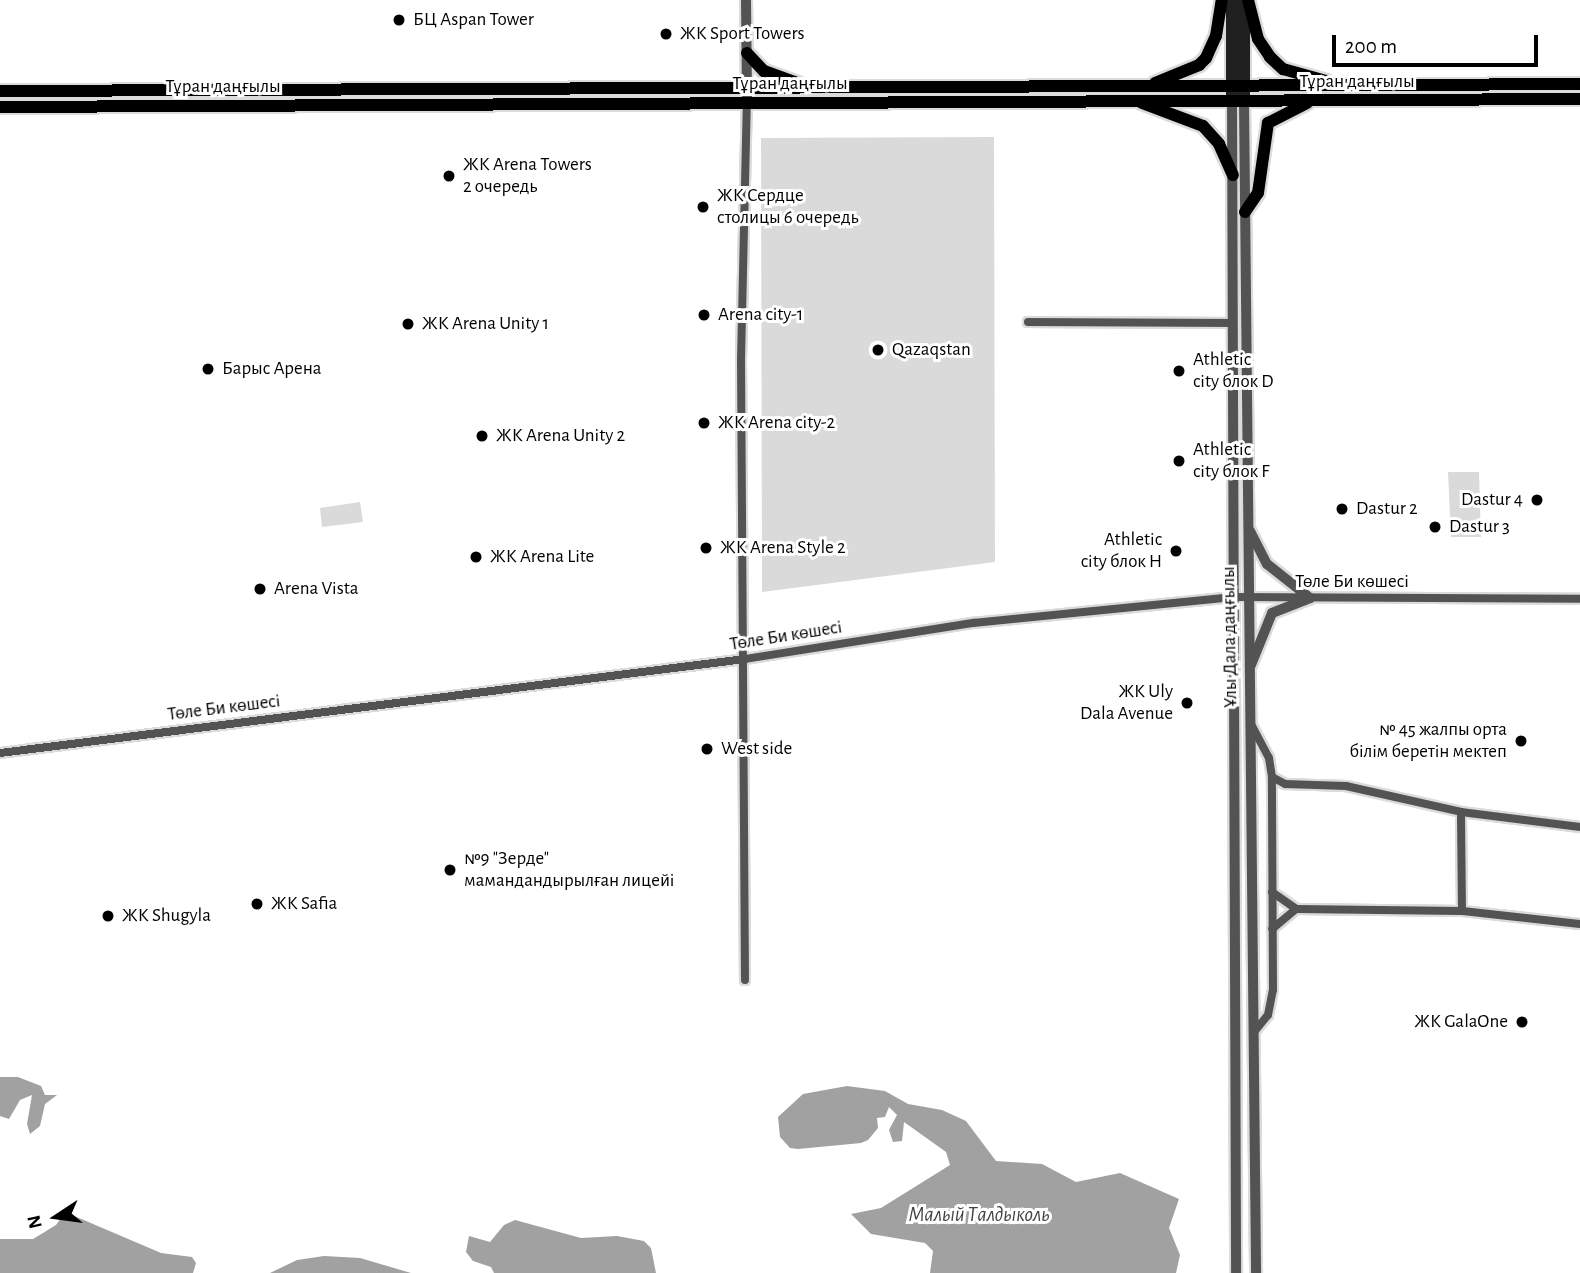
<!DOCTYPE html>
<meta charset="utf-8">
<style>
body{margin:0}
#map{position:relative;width:1580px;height:1273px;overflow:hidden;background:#fff;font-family:"Alegreya Sans",sans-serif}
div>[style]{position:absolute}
.green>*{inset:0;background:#dadada}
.water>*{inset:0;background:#a1a1a1}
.roads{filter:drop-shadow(2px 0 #dbdbdb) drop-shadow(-2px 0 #dbdbdb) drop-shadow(0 2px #dbdbdb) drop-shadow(0 -2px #dbdbdb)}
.minor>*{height:8px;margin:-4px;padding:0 4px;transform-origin:4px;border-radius:4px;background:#535353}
.tertiary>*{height:10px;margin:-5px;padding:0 5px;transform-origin:5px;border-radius:5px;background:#535353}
.secondary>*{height:12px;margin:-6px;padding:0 6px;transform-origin:6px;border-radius:6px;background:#202020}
.primary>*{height:12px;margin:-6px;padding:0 6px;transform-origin:6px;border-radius:6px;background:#000}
.dots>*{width:19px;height:19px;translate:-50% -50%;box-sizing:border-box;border:4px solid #fff;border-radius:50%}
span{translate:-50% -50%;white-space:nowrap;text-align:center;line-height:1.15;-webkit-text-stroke:6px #fff;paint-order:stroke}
.poi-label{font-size:19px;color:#000}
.left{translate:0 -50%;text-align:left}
.right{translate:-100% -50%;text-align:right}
.street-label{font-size:19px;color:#000}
.water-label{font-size:21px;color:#424242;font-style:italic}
.north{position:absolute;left:21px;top:1182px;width:70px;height:70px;-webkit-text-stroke:5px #fff;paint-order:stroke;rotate:257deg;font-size:19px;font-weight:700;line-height:28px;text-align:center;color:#000}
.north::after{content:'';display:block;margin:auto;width:24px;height:32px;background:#000;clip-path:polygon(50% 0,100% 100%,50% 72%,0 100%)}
.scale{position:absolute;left:1332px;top:35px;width:206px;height:32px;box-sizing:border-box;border:4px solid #000;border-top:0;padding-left:9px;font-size:21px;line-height:24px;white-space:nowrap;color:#000;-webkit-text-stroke:5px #fff;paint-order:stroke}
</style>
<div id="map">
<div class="green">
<div style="clip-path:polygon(994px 137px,995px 562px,762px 592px,761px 138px)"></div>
<div style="clip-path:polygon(1448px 472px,1479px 472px,1481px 537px,1451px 537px)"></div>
<div style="clip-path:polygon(360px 502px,363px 522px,322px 527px,320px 508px)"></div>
</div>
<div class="water">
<div style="clip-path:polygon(0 1077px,18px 1077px,41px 1086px,45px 1095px,57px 1095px,45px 1104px,40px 1126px,30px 1134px,27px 1124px,32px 1095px,20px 1100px,9px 1119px,0 1116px)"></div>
<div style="clip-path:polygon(847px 1086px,885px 1091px,908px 1104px,942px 1110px,966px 1121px,996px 1161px,1042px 1164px,1076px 1182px,1120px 1173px,1179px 1199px,1169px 1228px,1180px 1255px,1176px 1273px,930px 1273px,933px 1251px,925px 1243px,871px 1234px,851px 1214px,881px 1208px,950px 1165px,946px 1152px,904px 1122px,902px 1141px,893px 1142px,889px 1130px,897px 1115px,889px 1107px,885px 1117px,877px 1118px,878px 1128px,868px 1140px,861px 1143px,798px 1149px,790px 1148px,780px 1137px,778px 1117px,803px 1094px)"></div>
<div style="clip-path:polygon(65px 1212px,161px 1253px,192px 1257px,196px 1263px,193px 1273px,0 1273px,0 1239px,33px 1239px,56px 1225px)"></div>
<div style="clip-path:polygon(515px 1220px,581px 1238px,617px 1236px,644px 1241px,651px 1248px,656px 1273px,494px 1273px,491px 1267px,473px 1261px,466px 1252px,469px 1236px,490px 1242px,504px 1225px)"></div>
<div style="clip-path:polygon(324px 1256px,360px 1258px,411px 1273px,270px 1273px,297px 1260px)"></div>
</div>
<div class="roads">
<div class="minor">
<div style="left:1028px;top:322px;width:205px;rotate:0.3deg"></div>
<div style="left:1252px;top:726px;width:36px;rotate:62deg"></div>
<div style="left:1269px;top:758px;width:19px;rotate:81deg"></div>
<div style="left:1272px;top:777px;width:15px;rotate:28deg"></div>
<div style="left:1285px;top:784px;width:61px;rotate:1.9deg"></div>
<div style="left:1346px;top:786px;width:118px;rotate:12.7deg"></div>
<div style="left:1461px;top:812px;width:120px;rotate:7.2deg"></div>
<div style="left:0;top:753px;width:751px;rotate:-7.19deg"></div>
<div style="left:745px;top:659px;width:231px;rotate:-9deg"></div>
<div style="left:973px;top:623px;width:262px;rotate:-5.7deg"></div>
<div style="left:1234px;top:597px;width:346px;rotate:0.3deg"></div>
<div style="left:1272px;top:892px;width:29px;rotate:35deg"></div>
<div style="left:1296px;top:909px;width:31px;rotate:140deg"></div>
<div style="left:1296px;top:909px;width:166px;rotate:0.7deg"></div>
<div style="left:1462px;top:911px;width:99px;rotate:-90.6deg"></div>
<div style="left:1462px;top:911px;width:119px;rotate:6.3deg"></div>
<div style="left:745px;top:980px;width:620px;rotate:-90.37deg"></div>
<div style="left:741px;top:360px;width:257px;rotate:-88.7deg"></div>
<div style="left:1254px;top:1032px;width:22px;rotate:-51deg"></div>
<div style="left:1268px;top:1015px;width:25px;rotate:-79deg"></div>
<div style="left:1273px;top:990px;width:213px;rotate:-90.3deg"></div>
</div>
<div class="tertiary">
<div style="left:746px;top:0;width:103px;rotate:89.4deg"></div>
<div style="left:1232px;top:101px;width:1172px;rotate:89.8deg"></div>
<div style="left:1244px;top:101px;width:1172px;rotate:89.41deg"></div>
<div style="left:1250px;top:531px;width:37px;rotate:63deg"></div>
<div style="left:1267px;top:564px;width:55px;rotate:38.3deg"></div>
<div style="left:1251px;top:665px;width:56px;rotate:-68deg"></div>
<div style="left:1272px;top:613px;width:41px;rotate:-21.5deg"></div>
</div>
<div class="secondary">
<div style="left:1232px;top:0;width:101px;rotate:90deg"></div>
<div style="left:1244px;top:0;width:101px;rotate:90deg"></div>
</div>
<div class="primary">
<div style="left:1248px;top:0;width:40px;rotate:75.6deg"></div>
<div style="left:1258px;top:39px;width:22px;rotate:56deg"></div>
<div style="left:1270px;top:57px;width:18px;rotate:43deg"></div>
<div style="left:1283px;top:69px;width:45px;rotate:15.6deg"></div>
<div style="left:747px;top:53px;width:25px;rotate:47deg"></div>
<div style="left:764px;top:71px;width:38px;rotate:20deg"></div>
<div style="left:1155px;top:83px;width:48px;rotate:-22.2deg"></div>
<div style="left:1199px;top:65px;width:10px;rotate:-45deg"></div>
<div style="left:1206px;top:58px;width:24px;rotate:-66deg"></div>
<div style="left:1216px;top:36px;width:36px;rotate:-81deg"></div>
<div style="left:0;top:91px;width:1580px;rotate:-0.25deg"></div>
<div style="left:1142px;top:103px;width:65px;rotate:20.7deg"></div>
<div style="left:1203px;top:126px;width:24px;rotate:48deg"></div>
<div style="left:1219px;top:144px;width:34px;rotate:66deg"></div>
<div style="left:0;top:107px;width:1580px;rotate:-0.29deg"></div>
<div style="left:1245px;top:212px;width:23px;rotate:-56deg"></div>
<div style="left:1258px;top:193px;width:71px;rotate:-81.9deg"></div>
<div style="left:1268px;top:123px;width:44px;rotate:-27.1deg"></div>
</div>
</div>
<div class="dots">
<div style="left:399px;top:20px;background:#000"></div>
<div style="left:666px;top:34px;background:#000"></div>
<div style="left:449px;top:176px;background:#000"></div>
<div style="left:703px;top:207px;background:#000"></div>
<div style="left:704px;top:315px;background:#000"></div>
<div style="left:408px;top:324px;background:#000"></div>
<div style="left:878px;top:350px;background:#000"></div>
<div style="left:208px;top:369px;background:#000"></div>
<div style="left:1179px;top:371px;background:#000"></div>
<div style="left:704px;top:423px;background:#000"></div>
<div style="left:482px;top:436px;background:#000"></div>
<div style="left:1179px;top:461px;background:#000"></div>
<div style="left:1537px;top:500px;background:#000"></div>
<div style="left:1342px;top:509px;background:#000"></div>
<div style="left:1435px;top:527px;background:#000"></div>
<div style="left:706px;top:548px;background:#000"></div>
<div style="left:1176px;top:551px;background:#000"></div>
<div style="left:476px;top:557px;background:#000"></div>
<div style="left:260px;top:589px;background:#000"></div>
<div style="left:1187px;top:703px;background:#000"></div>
<div style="left:1521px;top:741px;background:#000"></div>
<div style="left:707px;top:749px;background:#000"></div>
<div style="left:450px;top:870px;background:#000"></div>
<div style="left:257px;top:904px;background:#000"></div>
<div style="left:108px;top:916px;background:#000"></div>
<div style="left:1522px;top:1022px;background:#000"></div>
</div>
<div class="poi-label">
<span class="left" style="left:413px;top:20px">БЦ Aspan Tower</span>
<span class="left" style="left:680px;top:34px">ЖК Sport Towers</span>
<span class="left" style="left:463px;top:176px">ЖК Arena Towers<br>2 очередь</span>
<span class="left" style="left:717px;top:207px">ЖК Сердце<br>столицы 6 очередь</span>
<span class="left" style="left:718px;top:315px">Arena city-1</span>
<span class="left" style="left:422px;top:324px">ЖК Arena Unity 1</span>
<span class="left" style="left:892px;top:350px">Qazaqstan</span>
<span class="left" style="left:1193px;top:371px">Athletic<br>city блок D</span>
<span class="left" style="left:222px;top:369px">Барыс Арена</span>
<span class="left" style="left:718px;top:423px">ЖК Arena city-2</span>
<span class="left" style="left:496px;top:436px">ЖК Arena Unity 2</span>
<span class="left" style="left:1193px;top:461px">Athletic<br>city блок F</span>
<span class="right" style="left:1523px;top:500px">Dastur 4</span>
<span class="left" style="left:1356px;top:509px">Dastur 2</span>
<span class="left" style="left:1449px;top:527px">Dastur 3</span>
<span class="right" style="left:1162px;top:551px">Athletic<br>city блок H</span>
<span class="left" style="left:720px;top:548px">ЖК Arena Style 2</span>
<span class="left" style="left:490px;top:557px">ЖК Arena Lite</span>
<span class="left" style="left:274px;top:589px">Arena Vista</span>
<span class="right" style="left:1173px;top:703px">ЖК Uly<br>Dala Avenue</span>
<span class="right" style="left:1507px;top:741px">№ 45 жалпы орта<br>білім беретін мектеп</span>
<span class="left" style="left:721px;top:749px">West side</span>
<span class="left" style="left:464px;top:870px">№9 "Зерде"<br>мамандандырылған лицейі</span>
<span class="left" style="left:271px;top:904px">ЖК Safia</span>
<span class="left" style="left:122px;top:916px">ЖК Shugyla</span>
<span class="right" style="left:1508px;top:1022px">ЖК GalaOne</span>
</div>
<div class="street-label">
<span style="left:1357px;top:82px">Тұран даңғылы</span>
<span style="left:790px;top:84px">Тұран даңғылы</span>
<span style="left:223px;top:87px">Тұран даңғылы</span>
<span style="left:1352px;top:582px">Төле Би көшесі</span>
<span style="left:786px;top:636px;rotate:-9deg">Төле Би көшесі</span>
<span style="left:1230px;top:637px;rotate:-91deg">Ұлы Дала даңғылы</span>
<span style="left:224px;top:708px;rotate:-7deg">Төле Би көшесі</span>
</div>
<div class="water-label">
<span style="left:979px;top:1215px">Малый Талдыколь</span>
</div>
<div class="north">N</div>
<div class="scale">200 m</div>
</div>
